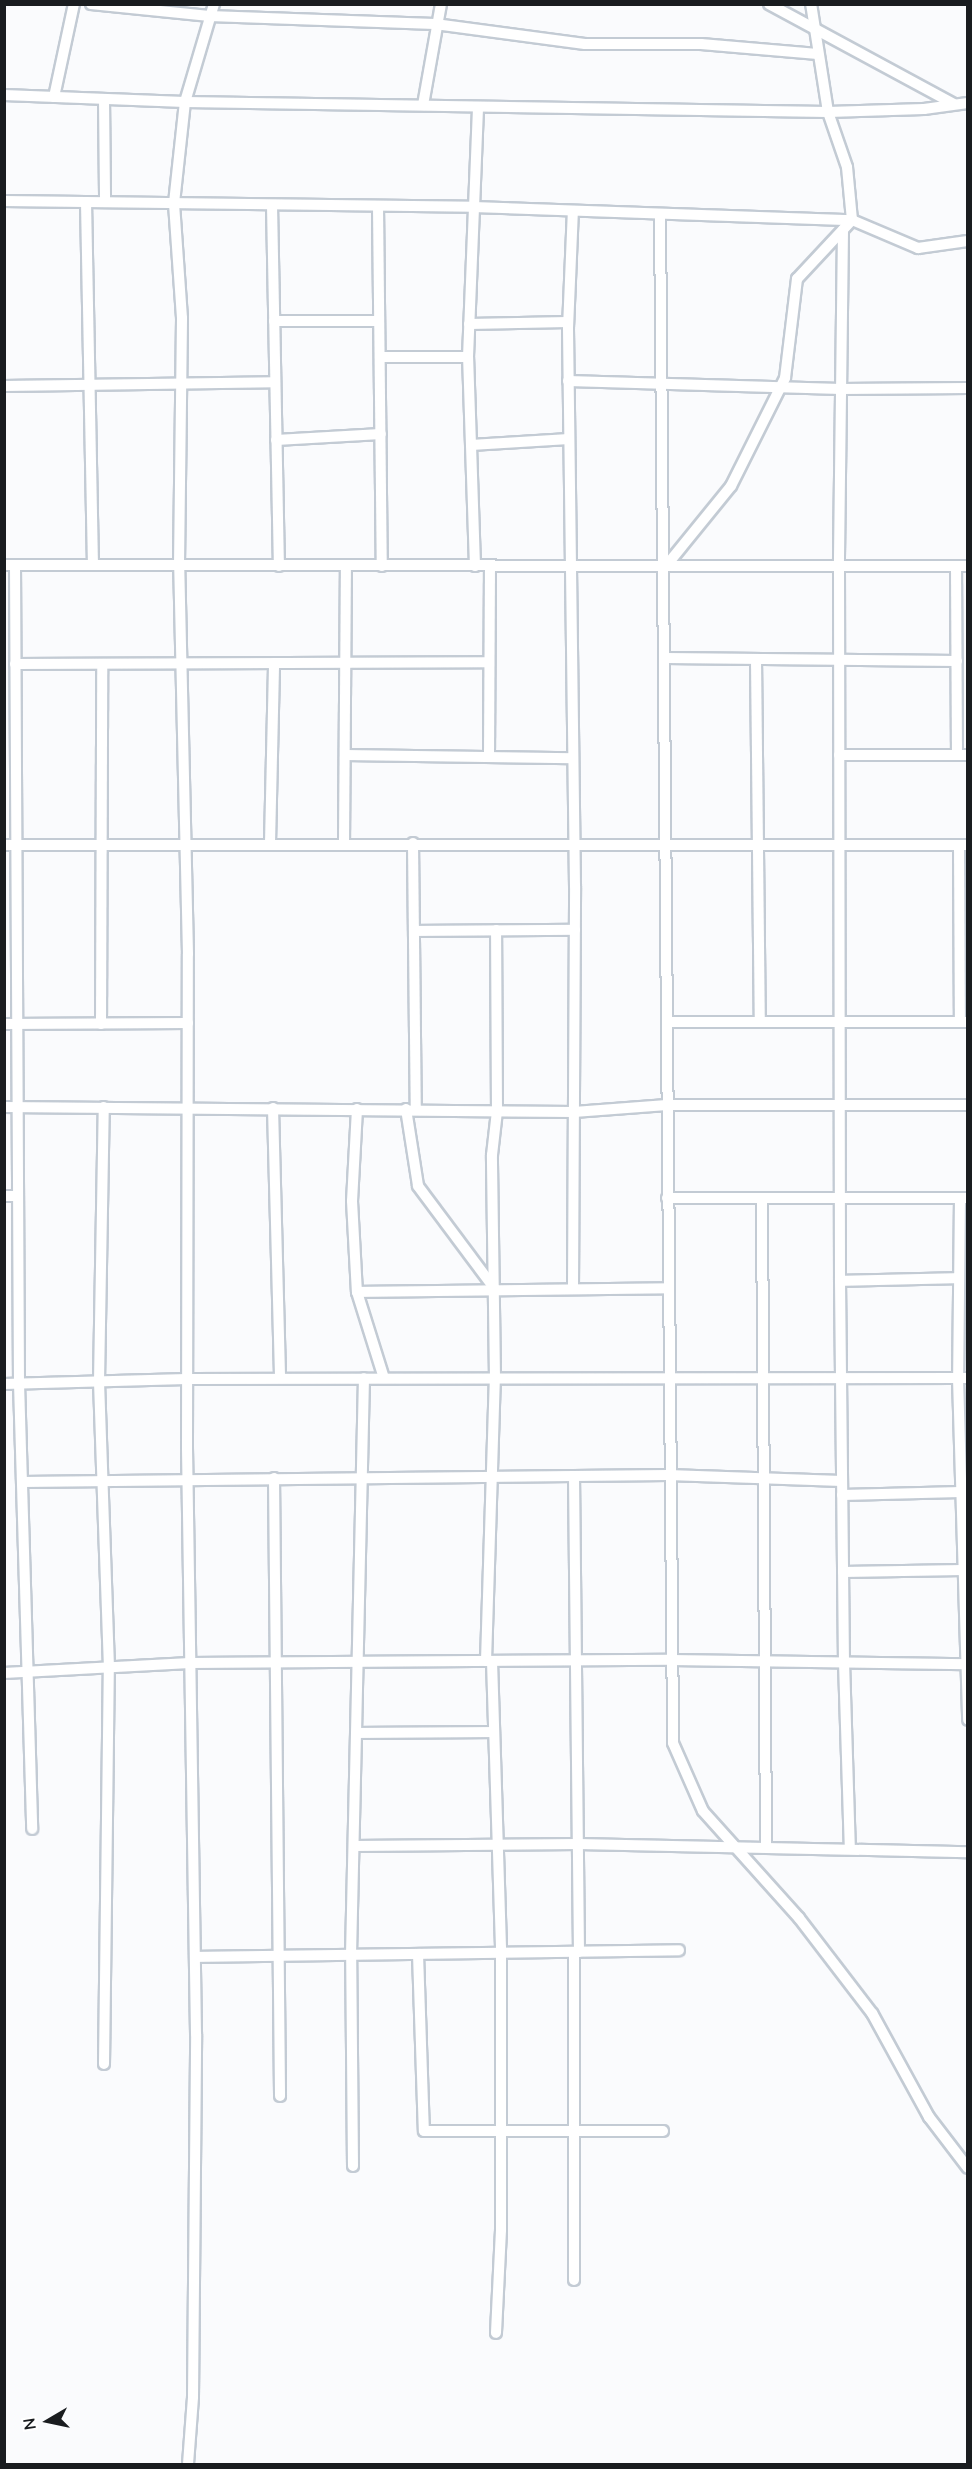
<!DOCTYPE html>
<style>
body{margin:0}
#map{position:relative;width:972px;height:2469px;overflow:hidden;background:#fafbfd;font-family:"Nunito Sans",sans-serif}
div>[style]{position:absolute}
.roads{filter:drop-shadow(2px 0 #c3cbd4) drop-shadow(-2px 0 #c3cbd4) drop-shadow(0 2px #c3cbd4) drop-shadow(0 -2px #c3cbd4)}
.minor>*{height:10px;margin:-5px;padding:0 5px;transform-origin:5px;border-radius:5px;background:#fff}
span{translate:-50% -50%;white-space:nowrap;text-align:center;line-height:1.15;-webkit-text-stroke:6px #fff;paint-order:stroke}
.frame{position:absolute;inset:0;border:6px solid #191c1f;pointer-events:none}
.north{position:absolute;left:18px;top:2391px;width:60px;height:60px;-webkit-text-stroke:4px #fff;paint-order:stroke;rotate:261deg;font-size:16px;font-weight:700;line-height:24px;text-align:center;color:#191c1f}
.north::after{content:'';display:block;margin:auto;width:21px;height:27px;background:#191c1f;clip-path:polygon(50% 0,100% 100%,50% 72%,0 100%)}
</style>
<div id="map">
<div class="roads">
<div class="minor">
<div style="left:91px;top:4px;width:119px;rotate:5.8deg"></div>
<div style="left:209px;top:16px;width:226px;rotate:2deg"></div>
<div style="left:435px;top:24px;width:151px;rotate:7.6deg"></div>
<div style="left:585px;top:44px;width:116px"></div>
<div style="left:701px;top:44px;width:117px;rotate:4.9deg"></div>
<div style="left:769px;top:4px;width:210px;rotate:28.4deg"></div>
<div style="left:4px;top:95px;width:181px;rotate:2.2deg"></div>
<div style="left:185px;top:102px;width:643px;rotate:0.89deg"></div>
<div style="left:828px;top:112px;width:96px;rotate:-1.8deg"></div>
<div style="left:924px;top:109px;width:44px;rotate:-7.8deg"></div>
<div style="left:54px;top:97px;width:95px;rotate:-77.9deg"></div>
<div style="left:104px;top:99px;width:103px;rotate:89.4deg"></div>
<div style="left:423px;top:105px;width:103px;rotate:-79.9deg"></div>
<div style="left:4px;top:201px;width:469px;rotate:0.7deg"></div>
<div style="left:473px;top:207px;width:379px;rotate:2deg"></div>
<div style="left:852px;top:220px;width:72px;rotate:23deg"></div>
<div style="left:918px;top:248px;width:50px;rotate:-8deg"></div>
<div style="left:86px;top:202px;width:363px;rotate:88.9deg"></div>
<div style="left:272px;top:205px;width:361px;rotate:88.9deg"></div>
<div style="left:378px;top:206px;width:360px;rotate:89.4deg"></div>
<div style="left:660px;top:214px;width:1529px;rotate:89.51deg"></div>
<div style="left:673px;top:1743px;width:74px;rotate:66.2deg"></div>
<div style="left:703px;top:1811px;width:144px;rotate:48.1deg"></div>
<div style="left:799px;top:1918px;width:120px;rotate:52.5deg"></div>
<div style="left:872px;top:2013px;width:119px;rotate:61.3deg"></div>
<div style="left:929px;top:2117px;width:64px;rotate:52.6deg"></div>
<div style="left:843px;top:230px;width:336px;rotate:90.7deg"></div>
<div style="left:839px;top:566px;width:715px;rotate:89.92deg"></div>
<div style="left:840px;top:1281px;width:381px;rotate:89.4deg"></div>
<div style="left:844px;top:1662px;width:187px;rotate:88.2deg"></div>
<div style="left:274px;top:321px;width:105px"></div>
<div style="left:469px;top:324px;width:99px;rotate:-1.2deg"></div>
<div style="left:380px;top:357px;width:88px"></div>
<div style="left:568px;top:381px;width:273px;rotate:1.7deg"></div>
<div style="left:841px;top:389px;width:127px;rotate:-0.5deg"></div>
<div style="left:4px;top:386px;width:271px;rotate:-0.8deg"></div>
<div style="left:276px;top:440px;width:105px;rotate:-3.3deg"></div>
<div style="left:471px;top:445px;width:98px;rotate:-3.5deg"></div>
<div style="left:4px;top:565px;width:964px;rotate:0.06deg"></div>
<div style="left:15px;top:565px;width:818px;rotate:89.72deg"></div>
<div style="left:19px;top:1383px;width:446px;rotate:88.3deg"></div>
<div style="left:475px;top:566px;width:209px;rotate:-91.9deg"></div>
<div style="left:468px;top:357px;width:250px;rotate:-87.7deg"></div>
<div style="left:666px;top:566px;width:103px;rotate:-50.9deg"></div>
<div style="left:731px;top:486px;width:121px;rotate:-63.4deg"></div>
<div style="left:785px;top:378px;width:100px;rotate:-83.1deg"></div>
<div style="left:797px;top:279px;width:81px;rotate:-47deg"></div>
<div style="left:852px;top:220px;width:53px;rotate:-95.4deg"></div>
<div style="left:847px;top:167px;width:58px;rotate:-109.1deg"></div>
<div style="left:828px;top:112px;width:109px;rotate:-98.9deg"></div>
<div style="left:956px;top:566px;width:189px;rotate:89.7deg"></div>
<div style="left:666px;top:658px;width:291px;rotate:0.6deg"></div>
<div style="left:756px;top:659px;width:363px;rotate:89.4deg"></div>
<div style="left:15px;top:664px;width:474px;rotate:-0.2deg"></div>
<div style="left:345px;top:755px;width:228px;rotate:0.8deg"></div>
<div style="left:839px;top:755px;width:129px"></div>
<div style="left:489px;top:757px;width:191px;rotate:-89.7deg"></div>
<div style="left:270px;top:843px;width:180px;rotate:-88.7deg"></div>
<div style="left:344px;top:843px;width:277px;rotate:-89.6deg"></div>
<div style="left:413px;top:843px;width:267px;rotate:89.4deg"></div>
<div style="left:4px;top:845px;width:964px"></div>
<div style="left:959px;top:845px;width:177px;rotate:89.7deg"></div>
<div style="left:414px;top:931px;width:161px;rotate:-0.4deg"></div>
<div style="left:667px;top:1022px;width:301px"></div>
<div style="left:4px;top:1024px;width:184px;rotate:-0.3deg"></div>
<div style="left:101px;top:1024px;width:360px;rotate:-89.8deg"></div>
<div style="left:4px;top:1107px;width:570px;rotate:0.5deg"></div>
<div style="left:574px;top:1112px;width:93px;rotate:-4.3deg"></div>
<div style="left:667px;top:1105px;width:301px"></div>
<div style="left:273px;top:1108px;width:270px;rotate:88.5deg"></div>
<div style="left:357px;top:1109px;width:92px;rotate:93.1deg"></div>
<div style="left:352px;top:1201px;width:91px;rotate:86.9deg"></div>
<div style="left:357px;top:1292px;width:90px;rotate:72.6deg"></div>
<div style="left:406px;top:1109px;width:78px;rotate:81.1deg"></div>
<div style="left:418px;top:1186px;width:127px;rotate:53.3deg"></div>
<div style="left:4px;top:1196px;width:13px"></div>
<div style="left:667px;top:1198px;width:301px"></div>
<div style="left:762px;top:1198px;width:649px;rotate:89.65deg"></div>
<div style="left:960px;top:1198px;width:180px;rotate:90.6deg"></div>
<div style="left:958px;top:1378px;width:342px;rotate:88.3deg"></div>
<div style="left:840px;top:1281px;width:119px;rotate:-1.4deg"></div>
<div style="left:573px;top:1287px;width:401px;rotate:-89.7deg"></div>
<div style="left:575px;top:886px;width:558px;rotate:-90.72deg"></div>
<div style="left:568px;top:328px;width:117px;rotate:-87.6deg"></div>
<div style="left:357px;top:1292px;width:310px;rotate:-0.7deg"></div>
<div style="left:4px;top:1384px;width:183px;rotate:-1.6deg"></div>
<div style="left:187px;top:1379px;width:781px;rotate:-0.07deg"></div>
<div style="left:574px;top:1476px;width:476px;rotate:89.4deg"></div>
<div style="left:274px;top:1478px;width:618px;rotate:89.44deg"></div>
<div style="left:22px;top:1482px;width:646px;rotate:-0.62deg"></div>
<div style="left:668px;top:1475px;width:174px;rotate:2deg"></div>
<div style="left:842px;top:1495px;width:119px;rotate:-1.4deg"></div>
<div style="left:843px;top:1572px;width:120px;rotate:-1deg"></div>
<div style="left:486px;top:1661px;width:283px;rotate:-88.2deg"></div>
<div style="left:495px;top:1378px;width:223px;rotate:-90.8deg"></div>
<div style="left:492px;top:1155px;width:44px;rotate:-83.5deg"></div>
<div style="left:497px;top:1111px;width:181px;rotate:-90.3deg"></div>
<div style="left:492px;top:1661px;width:292px;rotate:88.2deg"></div>
<div style="left:501px;top:1953px;width:277px;rotate:90deg"></div>
<div style="left:501px;top:2230px;width:103px;rotate:92.8deg"></div>
<div style="left:4px;top:1673px;width:186px;rotate:-3.1deg"></div>
<div style="left:190px;top:1663px;width:481px;rotate:-0.4deg"></div>
<div style="left:671px;top:1660px;width:297px;rotate:0.8deg"></div>
<div style="left:357px;top:1733px;width:137px;rotate:-0.4deg"></div>
<div style="left:354px;top:1846px;width:224px;rotate:-0.5deg"></div>
<div style="left:578px;top:1844px;width:390px;rotate:1.2deg"></div>
<div style="left:574px;top:1952px;width:328px;rotate:90deg"></div>
<div style="left:418px;top:1954px;width:177px;rotate:88.1deg"></div>
<div style="left:424px;top:2131px;width:239px"></div>
<div style="left:195px;top:1957px;width:484px;rotate:-0.8deg"></div>
<div style="left:104px;top:2064px;width:396px;rotate:-89.3deg"></div>
<div style="left:109px;top:1668px;width:287px;rotate:-92deg"></div>
<div style="left:99px;top:1381px;width:274px;rotate:-89deg"></div>
<div style="left:353px;top:2166px;width:211px;rotate:-90.5deg"></div>
<div style="left:351px;top:1955px;width:577px;rotate:-88.71deg"></div>
<div style="left:188px;top:2464px;width:67px;rotate:-85.7deg"></div>
<div style="left:193px;top:2397px;width:363px;rotate:-89.5deg"></div>
<div style="left:196px;top:2034px;width:587px;rotate:-90.88deg"></div>
<div style="left:187px;top:1447px;width:493px;rotate:-89.9deg"></div>
<div style="left:188px;top:954px;width:389px;rotate:-91.3deg"></div>
<div style="left:179px;top:565px;width:247px;rotate:-89.3deg"></div>
<div style="left:182px;top:318px;width:115px;rotate:-94deg"></div>
<div style="left:174px;top:203px;width:102px;rotate:-83.8deg"></div>
<div style="left:185px;top:102px;width:102px;rotate:-73.5deg"></div>
</div>
</div>
<div class="frame"></div>
<div class="north">N</div>
</div>
